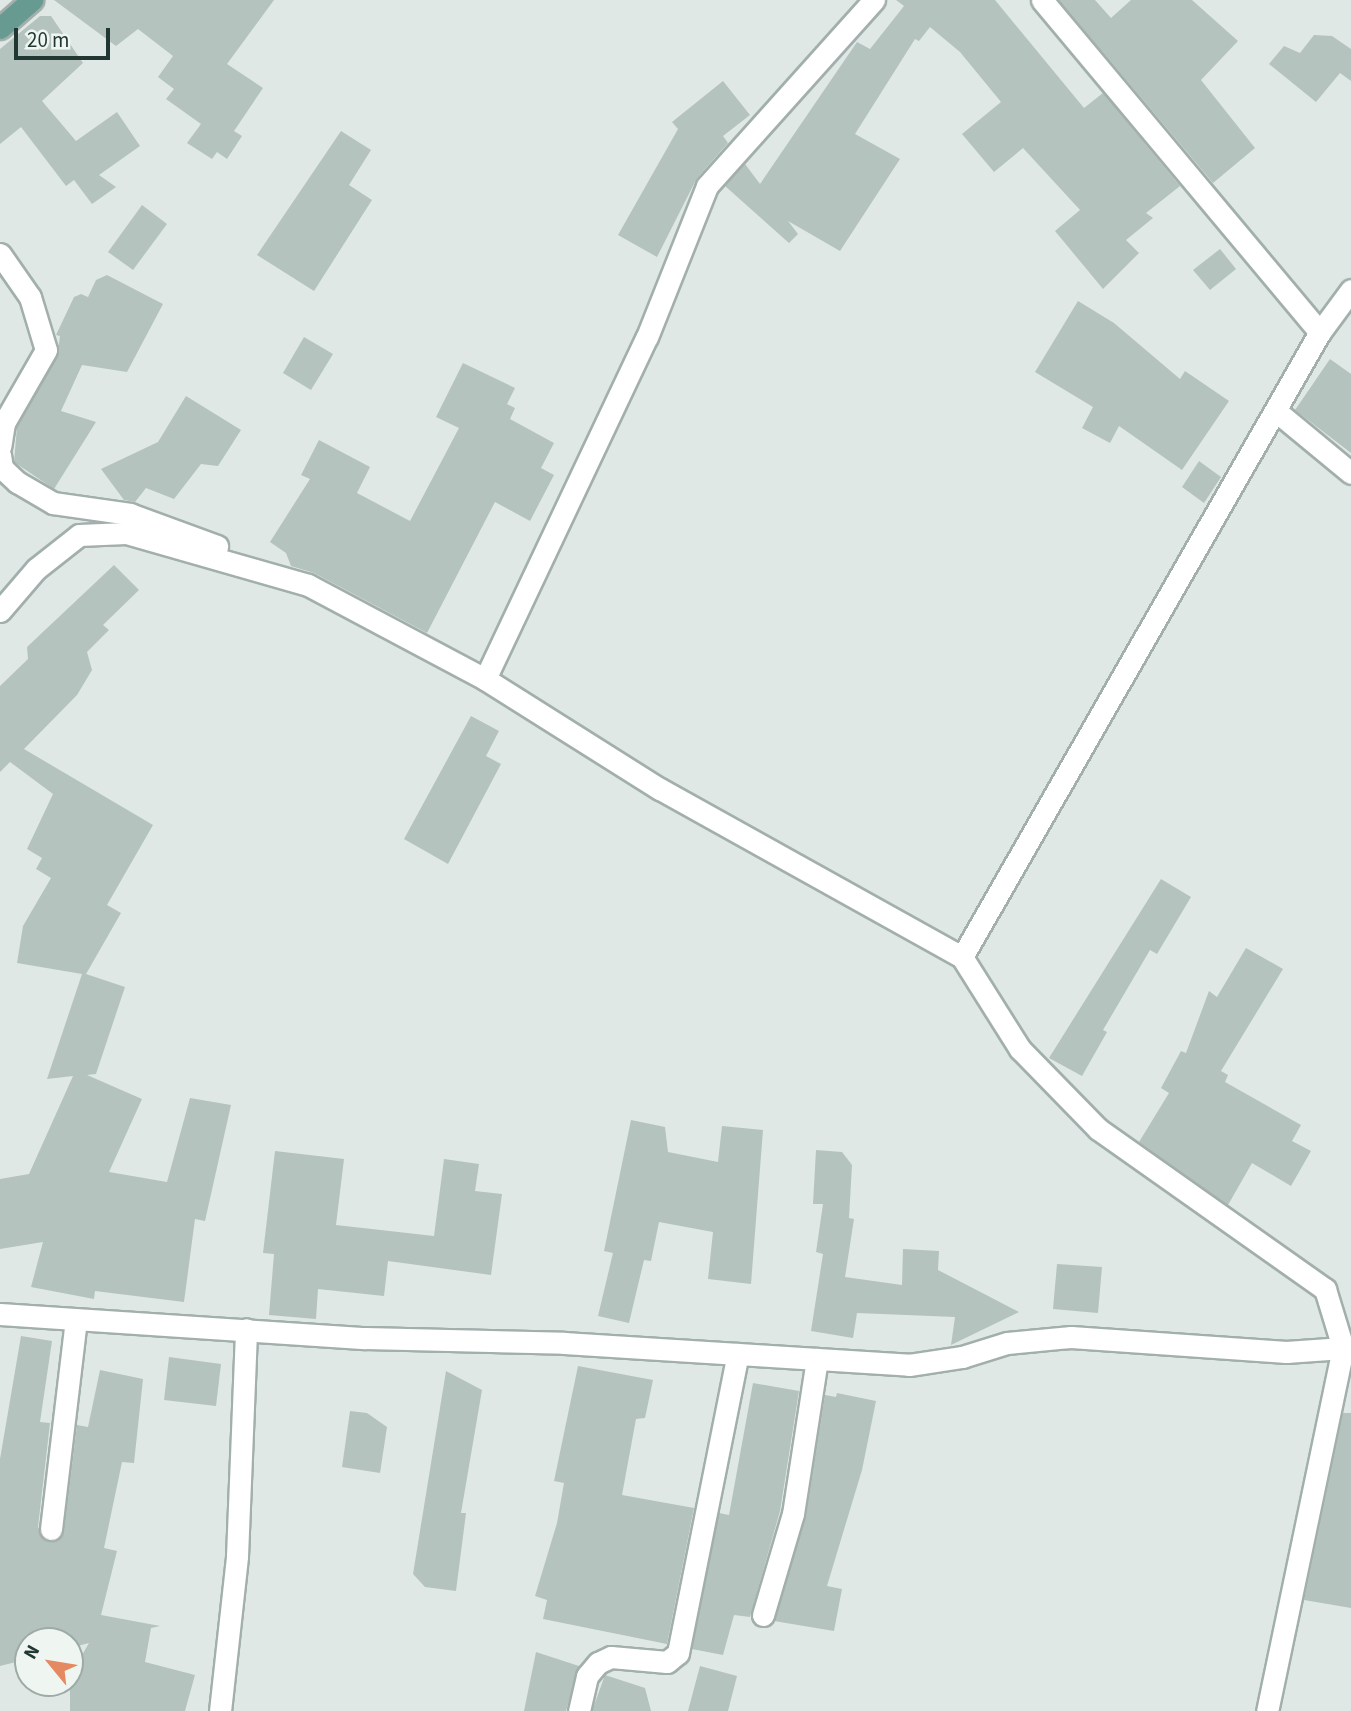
<!DOCTYPE html>
<style>
body{margin:0}
#map{position:relative;width:1351px;height:1711px;overflow:hidden;background:#dfe8e5;font-family:"Source Sans 3",sans-serif}
div>[style]{position:absolute}
.building>*{inset:0;background:#b4c3be}
.roads{filter:drop-shadow(2px 0 #a2afac) drop-shadow(-2px 0 #a2afac) drop-shadow(0 2px #a2afac) drop-shadow(0 -2px #a2afac)}
.street>*{height:21px;margin:-10.5px;padding:0 10.5px;transform-origin:10.5px;border-radius:10.5px;background:#fff}
.primary>*{height:21px;margin:-10.5px;padding:0 10.5px;transform-origin:10.5px;border-radius:10.5px;background:#679a90}
span{translate:-50% -50%;white-space:nowrap;text-align:center;line-height:1.15;-webkit-text-stroke:7px #eff6f2;paint-order:stroke}
.north{position:absolute;left:14px;top:1627px;width:70px;height:70px;box-sizing:border-box;background:#eff6f2;border:2px solid #9daaa5;border-radius:50%;rotate:300deg;font-size:19px;font-weight:700;line-height:28px;text-align:center;color:#213732}
.north::after{content:'';display:block;margin:auto;width:24px;height:32px;background:#e58960;clip-path:polygon(50% 0,100% 100%,50% 72%,0 100%)}
.scale{position:absolute;left:14px;top:28px;width:96px;height:32px;box-sizing:border-box;border:4px solid #213732;border-top:0;padding-left:9px;font-size:21px;line-height:24px;white-space:nowrap;color:#213732;-webkit-text-stroke:5px #eff6f2;paint-order:stroke}
</style>
<div id="map">
<div class="building">
<div style="clip-path:polygon(54px 0,274px 0,227px 64px,263px 88px,234px 131px,242px 136px,227px 159px,217px 152px,212px 159px,187px 143px,201px 124px,166px 99px,174px 89px,158px 77px,173px 56px,138px 29px,116px 46px)"></div>
<div style="clip-path:polygon(896px 0,995px 0,1084px 108px,1103px 93px,1180px 186px,1146px 213px,1153px 218px,1126px 240px,1139px 253px,1103px 289px,1055px 231px,1080px 210px,1023px 148px,994px 172px,962px 134px,1001px 102px,960px 52px,930px 27px,919px 41px,915px 39px,855px 134px,900px 159px,840px 251px,788px 221px,798px 234px,789px 243px,725px 186px,745px 164px,760px 184px,857px 42px,870px 49px,904px 6px)"></div>
<div style="clip-path:polygon(1059px 0,1095px 0,1111px 18px,1131px 0,1192px 0,1238px 41px,1201px 80px,1255px 148px,1213px 183px)"></div>
<div style="clip-path:polygon(40px 16px,51px 16px,83px 63px,42px 101px,76px 141px,117px 112px,140px 146px,99px 175px,116px 187px,92px 204px,74px 180px,66px 186px,21px 127px,0 144px,0 49px)"></div>
<div style="clip-path:polygon(1314px 35px,1332px 36px,1351px 49px,1351px 81px,1340px 73px,1316px 102px,1269px 64px,1284px 46px,1300px 53px)"></div>
<div style="clip-path:polygon(723px 81px,750px 115px,723px 136px,728px 143px,697px 178px,657px 257px,618px 235px,678px 129px,672px 122px)"></div>
<div style="clip-path:polygon(341px 131px,371px 150px,349px 185px,372px 200px,314px 291px,257px 255px)"></div>
<div style="clip-path:polygon(142px 205px,167px 224px,133px 270px,108px 252px)"></div>
<div style="clip-path:polygon(1220px 249px,1236px 269px,1210px 290px,1193px 270px)"></div>
<div style="clip-path:polygon(107px 275px,163px 304px,127px 372px,82px 365px,61px 411px,96px 422px,54px 489px,14px 462px,17px 427px,57px 357px,60px 336px,56px 335px,74px 297px,81px 294px,88px 297px,96px 280px)"></div>
<div style="clip-path:polygon(1078px 301px,1114px 323px,1180px 379px,1185px 371px,1229px 401px,1182px 470px,1119px 426px,1110px 443px,1082px 428px,1093px 407px,1035px 372px)"></div>
<div style="clip-path:polygon(304px 337px,333px 354px,311px 390px,283px 373px)"></div>
<div style="clip-path:polygon(1330px 359px,1351px 374px,1351px 453px,1295px 410px)"></div>
<div style="clip-path:polygon(463px 363px,515px 388px,507px 404px,515px 408px,510px 419px,554px 443px,541px 468px,554px 475px,530px 521px,495px 502px,427px 633px,314px 573px,291px 566px,286px 553px,270px 542px,310px 479px,301px 475px,319px 440px,370px 467px,357px 493px,410px 521px,459px 428px,436px 417px)"></div>
<div style="clip-path:polygon(186px 396px,241px 430px,218px 466px,201px 464px,174px 499px,146px 488px,135px 502px,124px 500px,101px 469px,158px 442px)"></div>
<div style="clip-path:polygon(1199px 461px,1221px 477px,1204px 503px,1182px 487px)"></div>
<div style="clip-path:polygon(114px 565px,139px 590px,103px 625px,109px 630px,87px 652px,92px 670px,77px 695px,24px 749px,153px 825px,107px 905px,121px 913px,86px 974px,125px 987px,96px 1074px,87px 1075px,142px 1099px,109px 1172px,167px 1182px,190px 1098px,231px 1105px,205px 1221px,195px 1219px,184px 1302px,95px 1291px,94px 1299px,31px 1287px,43px 1242px,0 1249px,0 1179px,29px 1174px,73px 1076px,47px 1079px,82px 974px,17px 963px,23px 926px,51px 878px,36px 869px,42px 858px,27px 849px,53px 794px,10px 762px,0 772px,0 686px,28px 659px,27px 647px)"></div>
<div style="clip-path:polygon(471px 716px,499px 731px,486px 756px,501px 764px,448px 864px,404px 839px)"></div>
<div style="clip-path:polygon(1161px 879px,1191px 897px,1157px 954px,1150px 950px,1103px 1030px,1107px 1032px,1082px 1076px,1049px 1058px)"></div>
<div style="clip-path:polygon(1246px 948px,1283px 969px,1221px 1071px,1228px 1075px,1225px 1082px,1301px 1125px,1292px 1141px,1311px 1151px,1291px 1186px,1252px 1163px,1228px 1205px,1139px 1142px,1169px 1093px,1161px 1088px,1181px 1051px,1186px 1053px,1209px 991px,1217px 997px)"></div>
<div style="clip-path:polygon(631px 1120px,665px 1127px,668px 1152px,718px 1162px,722px 1126px,763px 1130px,751px 1284px,708px 1279px,713px 1232px,659px 1222px,651px 1261px,644px 1260px,629px 1323px,598px 1316px,613px 1253px,604px 1251px)"></div>
<div style="clip-path:polygon(816px 1150px,842px 1152px,852px 1165px,849px 1218px,854px 1219px,845px 1277px,902px 1285px,903px 1249px,939px 1251px,938px 1270px,1019px 1312px,951px 1345px,955px 1317px,857px 1313px,853px 1338px,811px 1331px,823px 1254px,816px 1252px,823px 1204px,813px 1204px)"></div>
<div style="clip-path:polygon(275px 1151px,344px 1159px,336px 1225px,434px 1236px,444px 1159px,479px 1164px,475px 1191px,502px 1194px,491px 1275px,388px 1261px,384px 1296px,318px 1289px,316px 1319px,269px 1315px,274px 1254px,263px 1253px)"></div>
<div style="clip-path:polygon(1057px 1264px,1102px 1267px,1098px 1313px,1053px 1309px)"></div>
<div style="clip-path:polygon(21px 1336px,52px 1341px,40px 1422px,50px 1423px,38px 1527px,49px 1542px,57px 1541px,64px 1531px,77px 1425px,88px 1427px,100px 1370px,143px 1379px,134px 1463px,122px 1462px,104px 1548px,117px 1551px,101px 1615px,160px 1626px,151px 1628px,145px 1662px,195px 1675px,185px 1711px,70px 1711px,70px 1676px,89px 1643px,70px 1648px,70px 1641px,28px 1641px,28px 1659px,0 1666px,0 1459px)"></div>
<div style="clip-path:polygon(169px 1357px,221px 1364px,216px 1406px,164px 1400px)"></div>
<div style="clip-path:polygon(578px 1366px,653px 1380px,645px 1418px,636px 1419px,622px 1495px,694px 1508px,667px 1644px,543px 1619px,547px 1600px,535px 1596px,557px 1523px,564px 1483px,554px 1481px)"></div>
<div style="clip-path:polygon(446px 1371px,482px 1390px,461px 1513px,466px 1513px,456px 1591px,425px 1587px,413px 1574px)"></div>
<div style="clip-path:polygon(753px 1383px,799px 1391px,780px 1511px,750px 1617px,734px 1615px,723px 1655px,692px 1649px,719px 1513px,729px 1515px)"></div>
<div style="clip-path:polygon(837px 1393px,876px 1401px,862px 1470px,827px 1586px,842px 1589px,834px 1631px,774px 1621px,806px 1516px,825px 1395px,836px 1397px)"></div>
<div style="clip-path:polygon(350px 1411px,367px 1413px,387px 1427px,380px 1473px,342px 1467px)"></div>
<div style="clip-path:polygon(1343px 1413px,1351px 1413px,1351px 1608px,1304px 1600px)"></div>
<div style="clip-path:polygon(536px 1652px,579px 1666px,566px 1711px,524px 1711px)"></div>
<div style="clip-path:polygon(700px 1666px,737px 1676px,728px 1711px,688px 1711px)"></div>
<div style="clip-path:polygon(605px 1675px,645px 1688px,651px 1711px,592px 1711px)"></div>
</div>
<div class="roads">
<div class="street">
<div style="left:1042px;top:0;width:433px;rotate:50.1deg"></div>
<div style="left:0;top:254px;width:52px;rotate:55.1deg"></div>
<div style="left:30px;top:297px;width:55px;rotate:73.2deg"></div>
<div style="left:46px;top:350px;width:84px;rotate:119.9deg"></div>
<div style="left:4px;top:423px;width:24px;rotate:99deg"></div>
<div style="left:1276px;top:411px;width:97px;rotate:39.6deg"></div>
<div style="left:0;top:455px;width:13px;rotate:81deg"></div>
<div style="left:2px;top:468px;width:21px;rotate:43deg"></div>
<div style="left:17px;top:482px;width:42px;rotate:30.3deg"></div>
<div style="left:53px;top:503px;width:78px;rotate:8.1deg"></div>
<div style="left:130px;top:514px;width:93px;rotate:20.2deg"></div>
<div style="left:0;top:611px;width:55px;rotate:-49.4deg"></div>
<div style="left:36px;top:569px;width:55px;rotate:-38.3deg"></div>
<div style="left:79px;top:535px;width:47px;rotate:-2.4deg"></div>
<div style="left:126px;top:533px;width:189px;rotate:15.9deg"></div>
<div style="left:308px;top:585px;width:200px;rotate:28deg"></div>
<div style="left:485px;top:679px;width:207px;rotate:32.2deg"></div>
<div style="left:660px;top:789px;width:346px;rotate:29.1deg"></div>
<div style="left:962px;top:957px;width:109px;rotate:57.8deg"></div>
<div style="left:1020px;top:1049px;width:112px;rotate:45.7deg"></div>
<div style="left:1098px;top:1129px;width:278px;rotate:35.2deg"></div>
<div style="left:1325px;top:1289px;width:62px;rotate:73deg"></div>
<div style="left:1343px;top:1348px;width:371px;rotate:101.8deg"></div>
<div style="left:485px;top:679px;width:378px;rotate:-64.7deg"></div>
<div style="left:647px;top:337px;width:162px;rotate:-68.3deg"></div>
<div style="left:707px;top:186px;width:250px;rotate:-48.1deg"></div>
<div style="left:962px;top:957px;width:720px;rotate:-60.2deg"></div>
<div style="left:1320px;top:332px;width:52px;rotate:-53.6deg"></div>
<div style="left:0;top:1314px;width:366px;rotate:3.8deg"></div>
<div style="left:365px;top:1338px;width:199px;rotate:1.4deg"></div>
<div style="left:564px;top:1343px;width:346px;rotate:3.6deg"></div>
<div style="left:909px;top:1365px;width:54px;rotate:-8.6deg"></div>
<div style="left:962px;top:1357px;width:47px;rotate:-17.3deg"></div>
<div style="left:1007px;top:1343px;width:64px;rotate:-5.4deg"></div>
<div style="left:1071px;top:1337px;width:216px;rotate:4deg"></div>
<div style="left:1286px;top:1352px;width:57px;rotate:-4deg"></div>
<div style="left:1343px;top:1348px;width:10px;rotate:37deg"></div>
<div style="left:51px;top:1529px;width:211px;rotate:-83.2deg"></div>
<div style="left:763px;top:1615px;width:105px;rotate:-73.5deg"></div>
<div style="left:793px;top:1514px;width:157px;rotate:-81.2deg"></div>
<div style="left:220px;top:1711px;width:156px;rotate:-83.7deg"></div>
<div style="left:237px;top:1556px;width:227px;rotate:-87.7deg"></div>
<div style="left:579px;top:1711px;width:36px;rotate:-77deg"></div>
<div style="left:587px;top:1676px;width:17px;rotate:-50deg"></div>
<div style="left:598px;top:1663px;width:14px;rotate:-25deg"></div>
<div style="left:611px;top:1657px;width:56px;rotate:5.1deg"></div>
<div style="left:667px;top:1662px;width:14px;rotate:-39deg"></div>
<div style="left:678px;top:1653px;width:305px;rotate:-78.7deg"></div>
</div>
<div class="primary">
<div style="left:0;top:28px;width:43px;rotate:-41.2deg"></div>
</div>
</div>
<div class="north">N</div>
<div class="scale">20 m</div>
</div>
